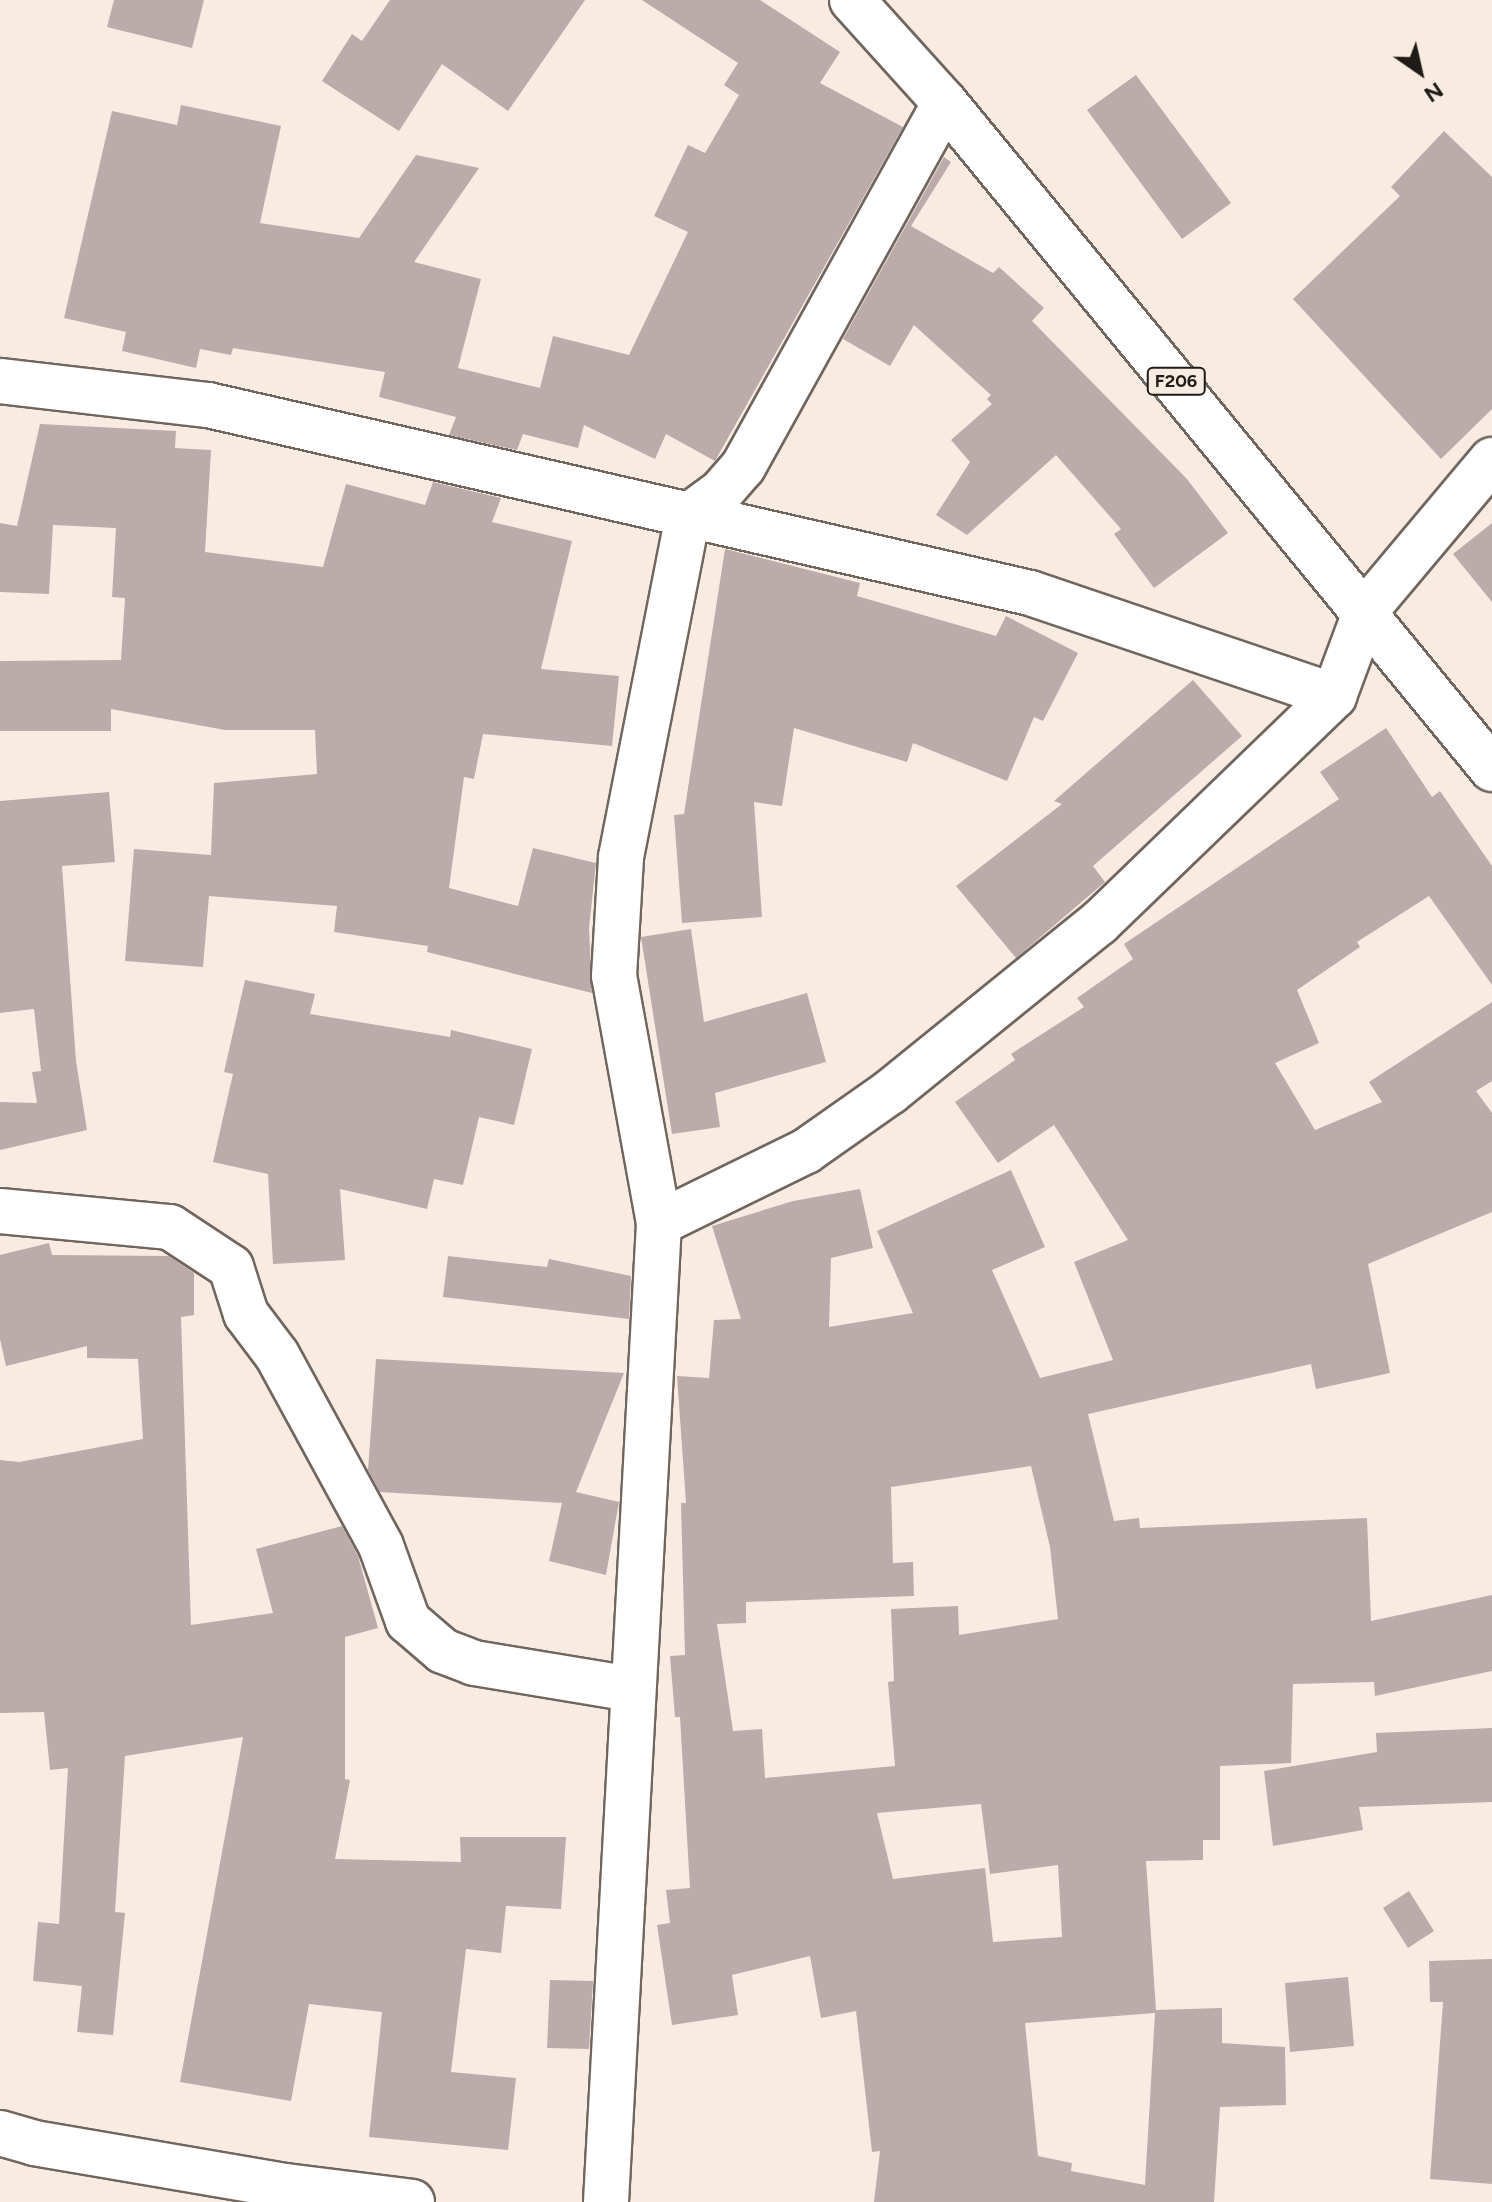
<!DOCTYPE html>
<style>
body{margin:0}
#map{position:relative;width:1492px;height:2202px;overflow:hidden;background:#f8ece2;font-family:Figtree,sans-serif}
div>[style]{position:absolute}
.building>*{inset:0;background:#bbabaa}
.roads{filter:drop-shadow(2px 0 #70665d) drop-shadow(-2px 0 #70665d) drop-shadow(0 2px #70665d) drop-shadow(0 -2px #70665d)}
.street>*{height:44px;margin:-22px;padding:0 22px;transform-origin:22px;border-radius:22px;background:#fff}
.primary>*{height:44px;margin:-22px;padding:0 22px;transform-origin:22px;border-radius:22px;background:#fff}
span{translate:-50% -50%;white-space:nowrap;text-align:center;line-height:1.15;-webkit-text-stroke:6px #f8ece2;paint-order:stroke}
.shield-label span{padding:2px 6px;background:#f8ece2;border:2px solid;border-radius:6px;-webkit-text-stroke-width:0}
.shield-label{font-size:18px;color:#1f1b17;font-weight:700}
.north{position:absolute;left:1380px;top:32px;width:80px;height:80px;-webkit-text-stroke:6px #f8ece2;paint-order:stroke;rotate:146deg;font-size:22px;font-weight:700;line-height:32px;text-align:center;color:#1f1b17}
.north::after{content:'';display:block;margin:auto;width:28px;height:36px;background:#1f1b17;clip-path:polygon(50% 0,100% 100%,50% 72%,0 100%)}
</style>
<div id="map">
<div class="building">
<div style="clip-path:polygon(114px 0,204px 0,192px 48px,107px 27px)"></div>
<div style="clip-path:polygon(390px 0,585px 0,508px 111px,442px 64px,399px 131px,322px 81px,352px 34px,362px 41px)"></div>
<div style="clip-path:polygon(642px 0,760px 0,840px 52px,820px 83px,903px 127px,715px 461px,666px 434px,655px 459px,584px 425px,578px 448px,523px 434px,517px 450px,449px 435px,456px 417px,379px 397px,385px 372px,233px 348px,231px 355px,200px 349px,196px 368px,122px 351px,126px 332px,64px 318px,112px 111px,177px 125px,181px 105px,281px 126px,260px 223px,359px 238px,416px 155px,479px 168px,414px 262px,481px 279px,458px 368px,540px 388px,553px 336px,629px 355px,688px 232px,654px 216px,688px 145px,705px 153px,739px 95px,724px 85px,738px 63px)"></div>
<div style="clip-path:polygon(1136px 75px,1231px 203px,1182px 239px,1087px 110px)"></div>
<div style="clip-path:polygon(1444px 131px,1492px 177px,1492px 409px,1441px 459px,1293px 299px,1400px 196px,1391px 187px)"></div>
<div style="clip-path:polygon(944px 157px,951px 162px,911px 226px,993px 273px,999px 267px,1044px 308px,1032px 321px,1187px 479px,1228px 533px,1154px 588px,1114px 534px,1121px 529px,1056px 455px,967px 535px,936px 515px,970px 462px,951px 440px,992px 404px,987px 399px,991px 395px,914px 325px,890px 366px,843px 339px)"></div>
<div style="clip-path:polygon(40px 424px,176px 431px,175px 448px,211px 450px,205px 552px,323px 567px,346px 484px,425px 505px,433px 482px,501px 498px,492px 522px,572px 541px,541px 669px,619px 676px,612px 746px,483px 734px,474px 779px,464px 777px,449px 888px,518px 906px,533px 848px,596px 863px,589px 928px,592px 993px,427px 952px,428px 946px,334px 932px,337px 906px,209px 896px,203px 967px,125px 961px,134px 849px,211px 855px,214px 783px,317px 774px,315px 730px,225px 730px,111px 709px,111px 731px,0 731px,0 661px,121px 660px,125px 598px,112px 597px,116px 528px,53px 525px,49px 594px,0 592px,0 523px,17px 526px)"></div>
<div style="clip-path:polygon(1492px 523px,1492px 602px,1453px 554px)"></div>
<div style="clip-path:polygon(725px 549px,860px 583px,857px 596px,996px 636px,1006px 616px,1078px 653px,1043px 721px,1034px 717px,1007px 781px,913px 743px,907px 762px,794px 728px,782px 806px,754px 802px,762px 917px,682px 923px,674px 815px,684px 814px)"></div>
<div style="clip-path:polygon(1193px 680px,1242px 736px,1093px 866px,1105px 882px,1016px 958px,956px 886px,1062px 804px,1054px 801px)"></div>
<div style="clip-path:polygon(evenodd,1386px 728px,1432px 797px,1440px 791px,1492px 866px,1492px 985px,1429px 896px,1357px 942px,1360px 947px,1297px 990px,1319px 1043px,1275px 1063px,1315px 1130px,1382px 1102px,1369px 1082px,1492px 1002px,1492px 1081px,1476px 1091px,1492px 1113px,1492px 1212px,1368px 1264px,1390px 1373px,1316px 1389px,1311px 1364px,1088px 1414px,1114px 1521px,1139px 1518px,1140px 1528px,1367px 1518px,1371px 1621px,1492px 1595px,1492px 1671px,1375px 1696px,1374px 1682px,1293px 1684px,1291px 1763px,1220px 1766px,1220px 1840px,1203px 1840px,1203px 1860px,1146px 1861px,1156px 2010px,1222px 2008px,1222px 2043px,1285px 2047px,1286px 2105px,1220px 2107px,1214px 2202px,874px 2202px,880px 2151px,872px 2152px,856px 2011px,821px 2018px,810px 1956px,732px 1975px,738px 2015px,672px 2025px,657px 1925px,670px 1923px,666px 1890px,690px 1888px,680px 1717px,675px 1717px,670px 1656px,685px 1655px,681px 1503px,686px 1503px,677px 1376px,709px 1378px,714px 1320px,741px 1319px,712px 1226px,793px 1201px,860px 1189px,873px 1248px,831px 1258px,829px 1327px,913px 1313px,877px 1231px,1011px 1170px,1045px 1247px,992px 1270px,1040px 1378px,1113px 1360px,1074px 1262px,1128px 1240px,1054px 1125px,998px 1163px,955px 1102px,1015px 1060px,1011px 1054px,1084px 1007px,1077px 998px,1133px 959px,1124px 944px,1339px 799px,1320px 772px,1386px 728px,1031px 1466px,1050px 1547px,1058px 1619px,959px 1635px,958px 1606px,891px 1609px,894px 1681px,888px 1682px,895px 1766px,765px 1778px,762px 1729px,733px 1731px,717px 1624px,746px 1623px,746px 1602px,914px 1596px,913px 1562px,893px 1563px,891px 1487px,1031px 1466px,1386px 728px,981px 1804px,990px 1874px,1058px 1865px,1062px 1937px,993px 1942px,985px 1868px,893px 1879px,877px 1813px,981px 1804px,1386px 728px,1155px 2013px,1145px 2185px,1071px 2171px,1072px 2163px,1038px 2156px,1025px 2023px,1155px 2013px)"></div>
<div style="clip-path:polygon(109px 792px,115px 862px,62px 866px,76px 1061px,87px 1130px,0 1150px,0 1102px,37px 1103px,32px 1072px,41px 1071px,34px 1009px,0 1013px,0 801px)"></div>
<div style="clip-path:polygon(691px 929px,704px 1022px,807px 993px,826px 1062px,715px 1093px,720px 1127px,672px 1134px,641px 937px)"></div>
<div style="clip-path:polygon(245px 980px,315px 994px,310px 1014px,450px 1037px,451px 1030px,532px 1049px,514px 1125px,479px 1117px,463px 1185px,434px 1179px,427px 1209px,340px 1189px,345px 1260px,273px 1264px,268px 1174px,213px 1162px,233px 1074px,224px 1072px)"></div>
<div style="clip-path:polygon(49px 1243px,52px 1255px,169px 1256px,194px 1273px,194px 1315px,181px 1317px,191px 1625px,273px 1613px,256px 1549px,342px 1526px,358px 1556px,378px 1628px,345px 1637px,345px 1779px,350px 1780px,335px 1859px,461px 1862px,460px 1837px,566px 1837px,561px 1909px,506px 1906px,501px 1953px,466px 1949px,451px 2072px,516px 2078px,508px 2150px,369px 2137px,382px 2012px,309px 2004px,291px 2101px,180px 2082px,243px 1737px,125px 1756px,115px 1912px,125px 1913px,113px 2035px,77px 2032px,82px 1986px,33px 1981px,38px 1922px,59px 1924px,68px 1768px,50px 1770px,44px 1712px,0 1713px,0 1460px,19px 1462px,143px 1439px,138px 1359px,87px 1358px,87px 1346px,6px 1366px,0 1339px,0 1255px)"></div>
<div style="clip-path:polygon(448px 1256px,547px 1267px,549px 1259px,631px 1276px,629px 1319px,443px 1297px)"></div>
<div style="clip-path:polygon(376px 1359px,624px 1373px,576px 1492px,619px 1502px,606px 1575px,549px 1561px,562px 1503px,380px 1492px,368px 1470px)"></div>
<div style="clip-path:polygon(1492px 1728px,1492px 1802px,1359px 1807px,1363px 1830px,1273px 1846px,1264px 1771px,1377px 1752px,1376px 1733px)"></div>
<div style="clip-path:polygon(1409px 1891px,1434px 1931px,1408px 1948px,1383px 1908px)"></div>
<div style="clip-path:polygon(1492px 1959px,1492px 2184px,1430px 2179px,1443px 2002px,1430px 2002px,1429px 1961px)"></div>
<div style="clip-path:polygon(1348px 1977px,1354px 2046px,1290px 2052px,1285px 1983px)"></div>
<div style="clip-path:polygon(550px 1980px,593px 1981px,589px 2049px,547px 2048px)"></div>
</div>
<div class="roads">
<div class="street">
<div style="left:0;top:381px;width:209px;rotate:6.6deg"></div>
<div style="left:208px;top:405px;width:843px;rotate:12.88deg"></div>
<div style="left:1030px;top:593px;width:321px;rotate:18.7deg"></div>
<div style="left:0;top:1211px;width:171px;rotate:5.4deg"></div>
<div style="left:170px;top:1227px;width:73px;rotate:33.3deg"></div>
<div style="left:231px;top:1267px;width:49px;rotate:72.3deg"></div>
<div style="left:246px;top:1314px;width:51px;rotate:52.9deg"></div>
<div style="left:277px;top:1355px;width:217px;rotate:61.4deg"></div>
<div style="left:381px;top:1546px;width:80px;rotate:70.2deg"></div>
<div style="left:408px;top:1621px;width:46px;rotate:40.6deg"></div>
<div style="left:443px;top:1651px;width:33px;rotate:21deg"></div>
<div style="left:474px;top:1663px;width:159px;rotate:9.4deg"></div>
<div style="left:659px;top:1223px;width:164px;rotate:-26.1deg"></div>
<div style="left:806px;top:1151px;width:103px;rotate:-35.1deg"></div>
<div style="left:890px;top:1092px;width:269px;rotate:-39deg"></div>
<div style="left:1099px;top:923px;width:327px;rotate:-44deg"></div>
<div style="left:1334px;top:696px;width:92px;rotate:-69.6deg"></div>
<div style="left:1366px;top:610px;width:196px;rotate:-50deg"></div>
<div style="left:0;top:2133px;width:35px;rotate:16deg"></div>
<div style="left:34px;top:2143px;width:256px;rotate:9.7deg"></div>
<div style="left:286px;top:2186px;width:127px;rotate:7.2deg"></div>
<div style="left:606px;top:2202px;width:980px;rotate:-86.9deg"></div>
<div style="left:659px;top:1223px;width:251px;rotate:-100.3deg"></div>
<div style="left:614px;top:976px;width:119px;rotate:-86.6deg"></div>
<div style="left:621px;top:857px;width:348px;rotate:-78.9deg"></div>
<div style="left:688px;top:516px;width:41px;rotate:-36deg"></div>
<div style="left:721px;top:492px;width:33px;rotate:-49deg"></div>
<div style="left:743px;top:467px;width:416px;rotate:-61deg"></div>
</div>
<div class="primary">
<div style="left:852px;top:0;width:139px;rotate:47.9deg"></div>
<div style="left:945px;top:103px;width:862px;rotate:50.6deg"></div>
</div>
</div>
<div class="shield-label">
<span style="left:1176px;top:381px">F206</span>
</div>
<div class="north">N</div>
</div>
